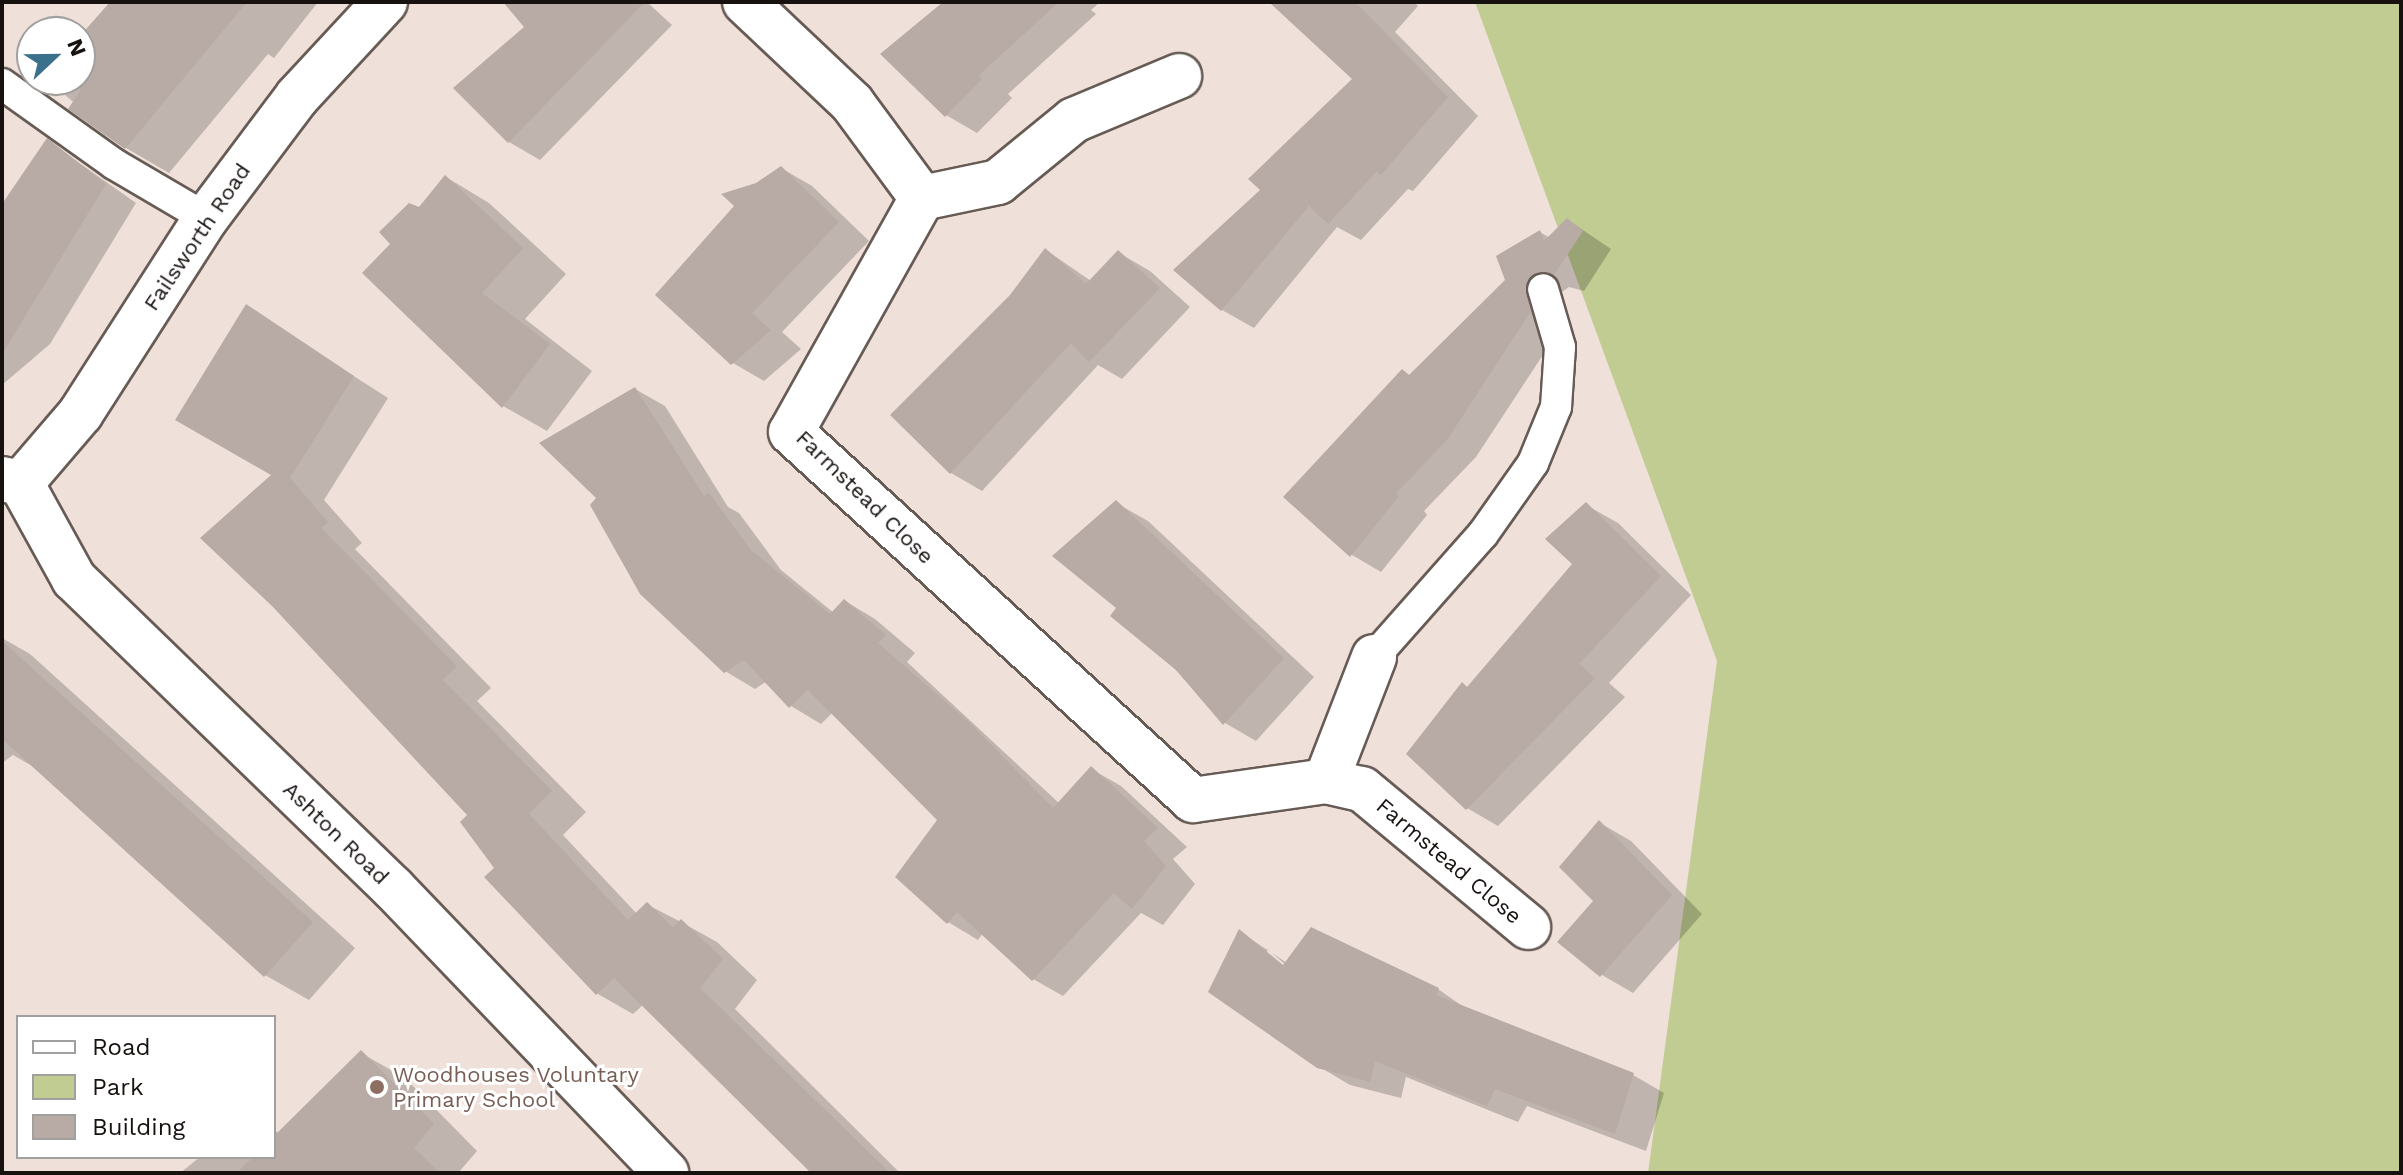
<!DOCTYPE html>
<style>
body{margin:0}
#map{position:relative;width:2403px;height:1175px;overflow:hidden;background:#efe1da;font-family:"Work Sans",sans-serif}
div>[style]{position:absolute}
.green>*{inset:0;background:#c1cc92}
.shadow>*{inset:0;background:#0003}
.building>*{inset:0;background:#b8aaa5}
.roads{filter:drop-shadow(2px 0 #675b55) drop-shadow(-2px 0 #675b55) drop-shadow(0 2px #675b55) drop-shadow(0 -2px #675b55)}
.service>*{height:30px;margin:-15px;padding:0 15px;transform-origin:15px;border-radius:15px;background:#fff}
.minor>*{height:44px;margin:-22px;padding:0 22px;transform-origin:22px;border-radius:22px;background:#fff}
.tertiary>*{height:44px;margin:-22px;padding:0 22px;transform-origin:22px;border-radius:22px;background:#fff}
.dots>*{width:22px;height:22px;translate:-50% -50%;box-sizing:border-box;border:4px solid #fff;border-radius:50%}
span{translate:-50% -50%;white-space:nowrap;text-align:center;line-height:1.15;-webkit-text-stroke:6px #fff;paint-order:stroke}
.street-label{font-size:22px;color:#171210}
.education-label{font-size:22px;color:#785e54}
.left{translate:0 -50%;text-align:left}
.frame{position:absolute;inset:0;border:4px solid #171210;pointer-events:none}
.legend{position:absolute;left:16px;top:1015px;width:260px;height:144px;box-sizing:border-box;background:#fff;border:2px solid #a2a09f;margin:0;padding:10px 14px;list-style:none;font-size:24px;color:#171210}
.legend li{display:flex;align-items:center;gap:16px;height:40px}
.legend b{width:40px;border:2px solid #a2a09f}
.north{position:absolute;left:16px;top:16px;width:80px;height:80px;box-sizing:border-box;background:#fff;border:2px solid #a2a09f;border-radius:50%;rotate:68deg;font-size:22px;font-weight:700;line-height:32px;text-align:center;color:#171210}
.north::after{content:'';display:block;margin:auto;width:28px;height:36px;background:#3a708b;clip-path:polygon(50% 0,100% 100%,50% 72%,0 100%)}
</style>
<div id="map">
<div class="green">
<div style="clip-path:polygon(1475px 2px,2401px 2px,2401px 1173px,1648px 1173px,1717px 661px)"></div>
</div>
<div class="shadow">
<div style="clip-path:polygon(112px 2px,318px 2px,274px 58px,268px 54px,169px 173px,126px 148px,48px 80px,80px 80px,80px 39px)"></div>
<div style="clip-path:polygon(540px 2px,647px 2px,672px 25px,540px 160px,509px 142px,527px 27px)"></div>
<div style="clip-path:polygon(946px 2px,1100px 2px,1091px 10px,1096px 14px,1008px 94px,1012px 98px,977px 133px,946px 115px)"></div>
<div style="clip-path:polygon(1272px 2px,1414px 2px,1418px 6px,1395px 32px,1478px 116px,1413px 191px,1408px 189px,1361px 240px,1337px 227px,1254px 328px,1222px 310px,1176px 270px,1263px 190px,1355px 79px)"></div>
<div style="clip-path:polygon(48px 141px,136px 203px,50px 344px,2px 385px,2px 207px)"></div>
<div style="clip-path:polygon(781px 168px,812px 186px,869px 241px,782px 332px,801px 349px,764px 381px,733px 363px,757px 185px)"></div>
<div style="clip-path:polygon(446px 177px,489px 203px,566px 274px,525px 319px,592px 371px,547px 431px,503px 406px,392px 244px)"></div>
<div style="clip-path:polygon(1568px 220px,1611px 249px,1584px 291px,1569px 287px,1559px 294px,1560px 329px,1476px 457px,1424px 511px,1427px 515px,1381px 572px,1352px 555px,1286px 497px,1403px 371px,1411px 376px,1508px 280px,1540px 232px,1550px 238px)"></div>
<div style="clip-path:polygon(1046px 250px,1091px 281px,1119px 253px,1150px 271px,1190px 307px,1122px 379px,1098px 365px,982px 491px,951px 473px,892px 415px,1011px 296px)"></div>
<div style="clip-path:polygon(246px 307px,388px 398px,324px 500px,362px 543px,355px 549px,491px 688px,477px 701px,586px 812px,563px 835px,637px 914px,648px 905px,681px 922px,717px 942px,757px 980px,735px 1009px,900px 1173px,814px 1173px,644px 1004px,633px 1014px,598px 994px,487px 877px,497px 868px,469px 815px,274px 475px)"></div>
<div style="clip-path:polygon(635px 389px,665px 406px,728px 507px,739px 513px,781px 570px,834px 613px,845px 601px,875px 619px,915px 653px,907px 662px,1060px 804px,1091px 769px,1121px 786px,1187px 847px,1173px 859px,1195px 884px,1163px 925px,1141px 913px,1063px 996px,1033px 979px,983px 933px,978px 940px,948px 922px,940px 820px,833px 712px,821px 724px,791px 706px,767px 681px,755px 689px,725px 671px,599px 497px)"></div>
<div style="clip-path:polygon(1116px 503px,1148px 521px,1314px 677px,1256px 741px,1225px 723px,1119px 608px)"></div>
<div style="clip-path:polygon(1586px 505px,1618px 523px,1691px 595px,1609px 683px,1625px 697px,1498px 826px,1467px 808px,1462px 684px,1469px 688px,1574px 564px)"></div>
<div style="clip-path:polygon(2px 638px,30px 654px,355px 948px,309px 1000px,265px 975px,32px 766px,13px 755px,2px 763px)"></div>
<div style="clip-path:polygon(1600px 823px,1631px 841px,1702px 914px,1633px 993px,1602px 975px,1595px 901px)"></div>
<div style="clip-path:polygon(evenodd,1240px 932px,1287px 963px,1438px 989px,1468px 1010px,1633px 1075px,1664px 1093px,1646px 1151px,1527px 1106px,1518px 1122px,1406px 1077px,1401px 1098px,1350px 1085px,1318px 1066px,1240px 932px,1267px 949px,1292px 970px,1290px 973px,1267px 954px,1267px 949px)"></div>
<div style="clip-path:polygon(361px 1053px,405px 1078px,477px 1151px,458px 1173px,180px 1173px,200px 1157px,274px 1157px,274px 1130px,279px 1133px)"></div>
</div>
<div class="building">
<div style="clip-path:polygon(110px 2px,247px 2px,125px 149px,68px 109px,80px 91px,80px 36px)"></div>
<div style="clip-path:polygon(503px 2px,645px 2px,508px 143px,453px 88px,524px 27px)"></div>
<div style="clip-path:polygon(943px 2px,1059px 2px,978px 76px,982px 79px,945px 117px,880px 54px)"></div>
<div style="clip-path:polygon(1269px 2px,1355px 2px,1448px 97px,1381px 175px,1377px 171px,1328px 224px,1309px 206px,1221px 311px,1173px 270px,1260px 190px,1248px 179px,1352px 79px)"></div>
<div style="clip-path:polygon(47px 138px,106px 184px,2px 354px,2px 204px)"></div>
<div style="clip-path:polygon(781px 166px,839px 222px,752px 313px,771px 330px,731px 365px,655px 295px,734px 206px,721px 194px,756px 183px)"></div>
<div style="clip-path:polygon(445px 175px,523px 248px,482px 293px,550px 344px,502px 408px,362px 273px,390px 244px,379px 232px,409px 203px,419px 207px)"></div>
<div style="clip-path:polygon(1567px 218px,1583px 231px,1554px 275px,1539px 272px,1530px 277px,1526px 293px,1531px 311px,1447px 440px,1396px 493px,1399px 496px,1350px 557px,1283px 497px,1402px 369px,1409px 375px,1505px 280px,1496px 256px,1540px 230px,1544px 241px)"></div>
<div style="clip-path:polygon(1045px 248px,1086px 284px,1118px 250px,1160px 288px,1089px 362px,1071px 343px,950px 474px,890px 415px,1010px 295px)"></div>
<div style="clip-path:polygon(246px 304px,354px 376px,290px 478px,328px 522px,321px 528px,457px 666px,443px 680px,552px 791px,529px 814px,628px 920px,647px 902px,673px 927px,681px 919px,723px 959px,700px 988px,890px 1173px,811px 1173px,614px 978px,596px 995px,484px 877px,494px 868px,460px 822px,467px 815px,272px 606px,200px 538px,271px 475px,175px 420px)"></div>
<div style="clip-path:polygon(635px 387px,704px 496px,709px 493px,751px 550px,830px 614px,844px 599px,886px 635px,878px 643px,970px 723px,1053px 808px,1091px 766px,1158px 828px,1144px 841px,1166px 866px,1132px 909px,1114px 893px,1032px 981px,957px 912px,947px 924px,895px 877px,937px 820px,808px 690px,789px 708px,744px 660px,724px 673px,640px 594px,590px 505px,596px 498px,539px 443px)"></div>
<div style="clip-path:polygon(1116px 500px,1284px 658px,1223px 725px,1176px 670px,1110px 616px,1116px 608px,1052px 556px)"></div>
<div style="clip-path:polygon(1586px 502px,1661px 576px,1579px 664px,1595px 678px,1466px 810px,1406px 754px,1462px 682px,1467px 687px,1572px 564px,1545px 539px)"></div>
<div style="clip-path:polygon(2px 641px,313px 922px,264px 977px,2px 739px)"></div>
<div style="clip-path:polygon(1599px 820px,1672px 895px,1600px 977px,1557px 942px,1593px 901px,1559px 867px)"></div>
<div style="clip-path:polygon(1311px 927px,1439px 988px,1436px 995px,1634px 1073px,1615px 1134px,1495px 1089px,1487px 1106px,1375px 1061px,1370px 1082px,1317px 1068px,1208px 992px,1239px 929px,1283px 965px)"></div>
<div style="clip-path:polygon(361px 1050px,434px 1124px,414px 1148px,440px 1173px,237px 1173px,253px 1157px,274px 1157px,274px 1136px)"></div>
</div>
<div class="roads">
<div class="service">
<div style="left:2px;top:84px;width:138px;rotate:35.5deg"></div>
<div style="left:114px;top:164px;width:107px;rotate:30.4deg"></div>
<div style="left:1374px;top:657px;width:164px;rotate:-48.5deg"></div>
<div style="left:1483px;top:534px;width:87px;rotate:-54.8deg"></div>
<div style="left:1533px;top:463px;width:61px;rotate:-67.7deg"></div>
<div style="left:1556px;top:407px;width:60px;rotate:-86.2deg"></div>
<div style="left:1560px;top:347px;width:60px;rotate:-106.3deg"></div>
</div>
<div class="minor">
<div style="left:385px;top:2px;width:129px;rotate:132.8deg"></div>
<div style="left:297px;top:97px;width:151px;rotate:126.9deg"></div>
<div style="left:206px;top:218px;width:232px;rotate:122.7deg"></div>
<div style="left:81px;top:413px;width:92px;rotate:130.6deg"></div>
<div style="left:21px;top:483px;width:110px;rotate:61.1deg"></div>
<div style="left:74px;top:579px;width:444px;rotate:44.1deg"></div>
<div style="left:393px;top:888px;width:395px;rotate:46.2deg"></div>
<div style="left:745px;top:2px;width:147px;rotate:43.3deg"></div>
<div style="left:852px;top:103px;width:118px;rotate:53.6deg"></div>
<div style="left:922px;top:198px;width:268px;rotate:119.2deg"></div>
<div style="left:791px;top:432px;width:545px;rotate:42.47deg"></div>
<div style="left:1193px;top:800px;width:134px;rotate:-8.1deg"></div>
<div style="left:1326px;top:781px;width:133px;rotate:-68.8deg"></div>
<div style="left:922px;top:198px;width:78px;rotate:-11.9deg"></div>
<div style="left:998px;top:182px;width:98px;rotate:-39.2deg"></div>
<div style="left:1074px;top:120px;width:114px;rotate:-22.7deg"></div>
<div style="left:1326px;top:781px;width:37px;rotate:13deg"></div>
<div style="left:1362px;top:789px;width:216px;rotate:39.7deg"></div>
</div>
<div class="tertiary">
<div style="left:2px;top:479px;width:19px;rotate:12deg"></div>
</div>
</div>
<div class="dots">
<div style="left:377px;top:1087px;background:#8d6e63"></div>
</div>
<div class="street-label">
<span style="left:197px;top:237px;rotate:-56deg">Failsworth Road</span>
<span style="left:865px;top:497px;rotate:44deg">Farmstead Close</span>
<span style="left:336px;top:833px;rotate:44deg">Ashton Road</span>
<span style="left:1449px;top:861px;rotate:40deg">Farmstead Close</span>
</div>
<div class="education-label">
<span class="left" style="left:393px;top:1087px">Woodhouses Voluntary<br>Primary School</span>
</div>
<div class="frame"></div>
<ul class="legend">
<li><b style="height:10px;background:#fff"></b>Road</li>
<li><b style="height:22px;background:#c1cc92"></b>Park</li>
<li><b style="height:22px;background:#b8aaa5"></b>Building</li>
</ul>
<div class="north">N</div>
</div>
